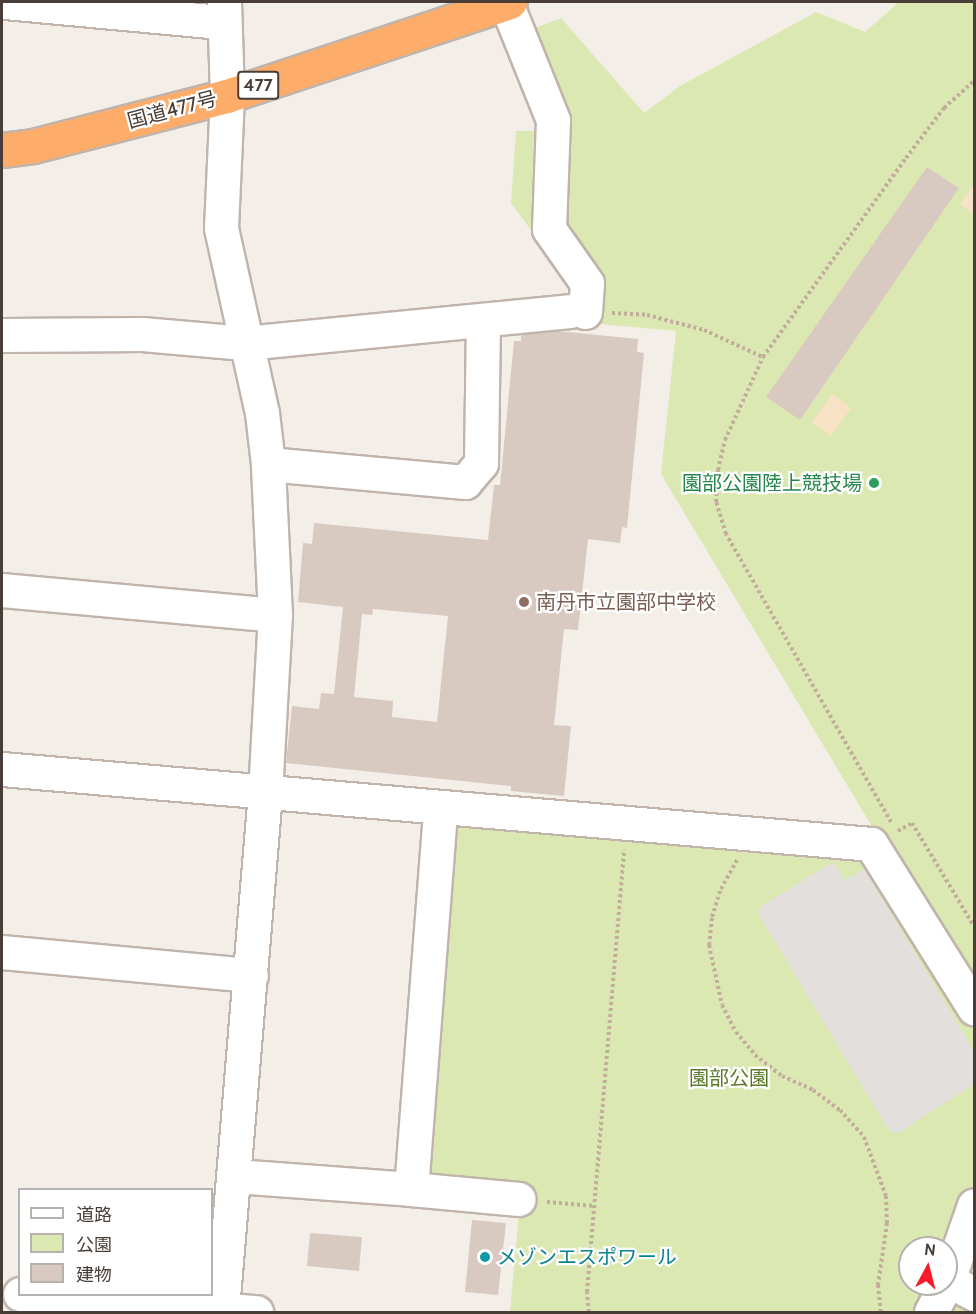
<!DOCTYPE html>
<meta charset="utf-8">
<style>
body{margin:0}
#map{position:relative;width:976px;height:1314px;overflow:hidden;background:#f4eee9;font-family:Cabin,"Noto Sans JP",sans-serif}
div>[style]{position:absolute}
.green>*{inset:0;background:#dce8b2}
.sand>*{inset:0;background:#f8e2c5}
.parking>*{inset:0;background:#e3dfdd}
.building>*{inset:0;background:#d9cac1}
.path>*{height:4px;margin-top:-2px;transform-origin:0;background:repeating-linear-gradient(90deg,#c2ac9c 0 3px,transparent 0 6px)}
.roads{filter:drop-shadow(2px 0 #c0b4ab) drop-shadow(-2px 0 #c0b4ab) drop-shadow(0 2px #c0b4ab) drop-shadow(0 -2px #c0b4ab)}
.minor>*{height:33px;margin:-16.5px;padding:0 16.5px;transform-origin:16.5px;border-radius:16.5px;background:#fff}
.highway>*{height:33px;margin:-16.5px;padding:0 16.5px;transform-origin:16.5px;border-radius:16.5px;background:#fdac6a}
.dots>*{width:16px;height:16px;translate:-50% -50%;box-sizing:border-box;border:3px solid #fff;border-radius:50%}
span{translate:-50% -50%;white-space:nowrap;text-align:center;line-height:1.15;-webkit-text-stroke:4.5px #fff;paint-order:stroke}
.shield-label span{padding:2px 4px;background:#fff;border:2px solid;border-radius:4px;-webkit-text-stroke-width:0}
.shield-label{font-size:18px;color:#483e37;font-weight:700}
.street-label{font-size:20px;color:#483e37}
.leisure-label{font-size:20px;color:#27864d}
.right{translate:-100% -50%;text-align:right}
.education-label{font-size:20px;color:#785e54}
.left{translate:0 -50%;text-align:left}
.park-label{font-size:20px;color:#5a7a2a}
.culture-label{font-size:20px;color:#0d838f}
.frame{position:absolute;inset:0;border:3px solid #483e37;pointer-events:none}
.legend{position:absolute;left:18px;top:1188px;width:195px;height:108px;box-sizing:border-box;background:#fff;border:2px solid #b6b2af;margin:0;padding:8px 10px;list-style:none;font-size:18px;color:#483e37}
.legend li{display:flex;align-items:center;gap:12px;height:30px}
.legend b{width:30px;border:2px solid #b6b2af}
.north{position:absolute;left:898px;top:1236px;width:60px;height:60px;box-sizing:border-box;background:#fff;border:2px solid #b6b2af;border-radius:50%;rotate:7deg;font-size:16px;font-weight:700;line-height:24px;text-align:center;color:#483e37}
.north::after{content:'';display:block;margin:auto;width:21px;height:27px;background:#fa1a29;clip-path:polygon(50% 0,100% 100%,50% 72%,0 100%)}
</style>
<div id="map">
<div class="green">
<div style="clip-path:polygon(evenodd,899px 2px,974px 2px,974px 1312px,510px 1312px,521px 1189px,431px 1180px,424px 1170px,449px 826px,461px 818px,883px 845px,661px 474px,676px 331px,568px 321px,573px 287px,511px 203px,516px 131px,536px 131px,537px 109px,507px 39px,561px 18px,644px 113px,680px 86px,816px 12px,865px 32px,899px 2px,910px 1248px,946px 1248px,946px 1284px,910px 1284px,910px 1248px)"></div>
</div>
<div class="sand">
<div style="clip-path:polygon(974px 184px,974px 214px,960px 204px)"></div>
<div style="clip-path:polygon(832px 394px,851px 408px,831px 436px,812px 422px)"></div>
</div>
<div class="parking">
<div style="clip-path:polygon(833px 862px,845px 880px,864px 869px,974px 1051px,974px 1084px,898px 1133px,890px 1132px,759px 915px,760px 907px)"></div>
</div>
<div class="building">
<div style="clip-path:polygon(927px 167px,959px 188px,800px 420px,766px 397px)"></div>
<div style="clip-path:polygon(evenodd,558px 331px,638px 339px,637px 352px,644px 353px,627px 528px,622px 527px,620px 543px,588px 539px,578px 630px,564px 629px,554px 725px,571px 726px,564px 796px,511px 791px,511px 786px,286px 763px,292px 706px,319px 709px,321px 693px,334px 694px,343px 607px,298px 602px,303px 543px,312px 544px,314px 523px,488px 540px,494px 485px,500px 485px,514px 341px,521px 341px,521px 335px,558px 331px,373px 609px,448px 616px,437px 722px,392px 717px,393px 701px,354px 697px,362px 614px,372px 615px,373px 609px)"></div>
<div style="clip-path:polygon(472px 1220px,506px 1223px,498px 1295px,465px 1292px)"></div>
<div style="clip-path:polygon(310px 1233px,362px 1237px,359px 1271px,307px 1266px)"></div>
</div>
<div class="path">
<div style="left:612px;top:313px;width:35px;rotate:3deg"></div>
<div style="left:647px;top:315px;width:59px;rotate:14.7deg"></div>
<div style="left:704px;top:330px;width:65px;rotate:24.6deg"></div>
<div style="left:891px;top:822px;width:332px;rotate:-119.8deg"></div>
<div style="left:726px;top:534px;width:34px;rotate:-107deg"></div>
<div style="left:716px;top:502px;width:32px;rotate:-86deg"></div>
<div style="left:718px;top:470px;width:31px;rotate:-77deg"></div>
<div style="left:725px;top:440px;width:91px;rotate:-65.4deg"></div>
<div style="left:763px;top:357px;width:245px;rotate:-54.3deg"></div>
<div style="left:906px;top:158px;width:63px;rotate:-52.8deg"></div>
<div style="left:944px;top:108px;width:40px;rotate:-42deg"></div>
<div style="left:898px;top:831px;width:16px;rotate:-30deg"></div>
<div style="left:912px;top:823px;width:120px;rotate:59deg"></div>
<div style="left:737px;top:860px;width:35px;rotate:119deg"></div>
<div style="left:720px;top:891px;width:28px;rotate:107deg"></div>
<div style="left:712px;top:918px;width:27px;rotate:96deg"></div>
<div style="left:709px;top:945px;width:61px;rotate:77.8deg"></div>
<div style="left:722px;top:1005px;width:30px;rotate:63deg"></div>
<div style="left:736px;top:1032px;width:30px;rotate:50deg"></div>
<div style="left:755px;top:1055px;width:34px;rotate:38deg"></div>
<div style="left:782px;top:1076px;width:34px;rotate:24deg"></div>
<div style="left:813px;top:1090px;width:34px;rotate:37deg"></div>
<div style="left:840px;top:1110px;width:36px;rotate:48deg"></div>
<div style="left:864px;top:1137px;width:63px;rotate:69.6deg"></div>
<div style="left:886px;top:1196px;width:27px;rotate:88deg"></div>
<div style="left:887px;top:1223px;width:63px;rotate:98.3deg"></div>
<div style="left:878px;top:1285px;width:27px;rotate:84deg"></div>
<div style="left:547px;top:1202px;width:47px;rotate:4.9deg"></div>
<div style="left:589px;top:1312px;width:20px;rotate:-96deg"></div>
<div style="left:587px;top:1292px;width:444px;rotate:-85.2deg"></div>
</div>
<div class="roads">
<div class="minor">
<div style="left:5px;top:2px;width:218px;rotate:5.3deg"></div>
<div style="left:506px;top:3px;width:126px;rotate:68.1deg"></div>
<div style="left:553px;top:120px;width:109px;rotate:92.1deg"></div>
<div style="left:549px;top:229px;width:66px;rotate:54.9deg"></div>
<div style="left:587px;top:283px;width:29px;rotate:94deg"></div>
<div style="left:2px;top:335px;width:140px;rotate:-0.4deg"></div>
<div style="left:142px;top:334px;width:103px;rotate:5deg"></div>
<div style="left:245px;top:343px;width:326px;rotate:-5.6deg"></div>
<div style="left:268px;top:464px;width:198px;rotate:5.2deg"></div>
<div style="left:465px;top:482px;width:25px;rotate:-50deg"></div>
<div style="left:481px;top:463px;width:143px;rotate:-89.2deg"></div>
<div style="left:2px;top:590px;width:274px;rotate:5.2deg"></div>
<div style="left:2px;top:769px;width:872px;rotate:4.93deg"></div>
<div style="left:871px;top:844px;width:194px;rotate:57.9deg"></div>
<div style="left:2px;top:952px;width:250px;rotate:5.3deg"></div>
<div style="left:235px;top:1176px;width:176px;rotate:4.2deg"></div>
<div style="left:411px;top:1189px;width:381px;rotate:-85.6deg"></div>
<div style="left:411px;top:1189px;width:108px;rotate:5.3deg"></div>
<div style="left:948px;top:1280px;width:79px;rotate:-70.9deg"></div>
<div style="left:20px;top:1294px;width:237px;rotate:4.4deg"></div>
<div style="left:222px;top:1309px;width:518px;rotate:-85.24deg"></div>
<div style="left:265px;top:793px;width:178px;rotate:-86.8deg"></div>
<div style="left:275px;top:615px;width:151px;rotate:-92.7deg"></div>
<div style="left:268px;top:464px;width:51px;rotate:-96.7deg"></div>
<div style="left:262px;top:413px;width:189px;rotate:-102.5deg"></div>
<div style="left:221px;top:228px;width:132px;rotate:-87.4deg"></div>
<div style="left:227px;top:96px;width:94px;rotate:-91.8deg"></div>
<div style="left:931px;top:1312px;width:36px;rotate:-62deg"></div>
<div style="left:948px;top:1280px;width:30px;rotate:28deg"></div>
</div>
<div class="highway">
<div style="left:2px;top:150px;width:31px;rotate:-7deg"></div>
<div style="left:33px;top:146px;width:200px;rotate:-14.5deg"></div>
<div style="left:227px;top:96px;width:298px;rotate:-18.4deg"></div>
</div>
</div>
<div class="dots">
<div style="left:874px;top:483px;background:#2e9e5b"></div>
<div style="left:524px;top:602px;background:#8d6e63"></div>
<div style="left:485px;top:1257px;background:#0f9aa8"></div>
</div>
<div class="shield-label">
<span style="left:258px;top:85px">477</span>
</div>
<div class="street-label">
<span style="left:172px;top:110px;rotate:-15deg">国道477号</span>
</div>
<div class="leisure-label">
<span class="right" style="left:862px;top:483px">園部公園陸上競技場</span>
</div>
<div class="education-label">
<span class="left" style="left:536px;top:602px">南丹市立園部中学校</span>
</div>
<div class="park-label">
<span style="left:729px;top:1078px">園部公園</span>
</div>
<div class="culture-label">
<span class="left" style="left:497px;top:1257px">メゾンエスポワール</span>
</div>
<div class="frame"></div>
<ul class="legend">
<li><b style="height:8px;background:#fff"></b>道路</li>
<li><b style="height:16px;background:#dce8b2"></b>公園</li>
<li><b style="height:16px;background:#d9cac1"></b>建物</li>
</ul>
<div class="north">N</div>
</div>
